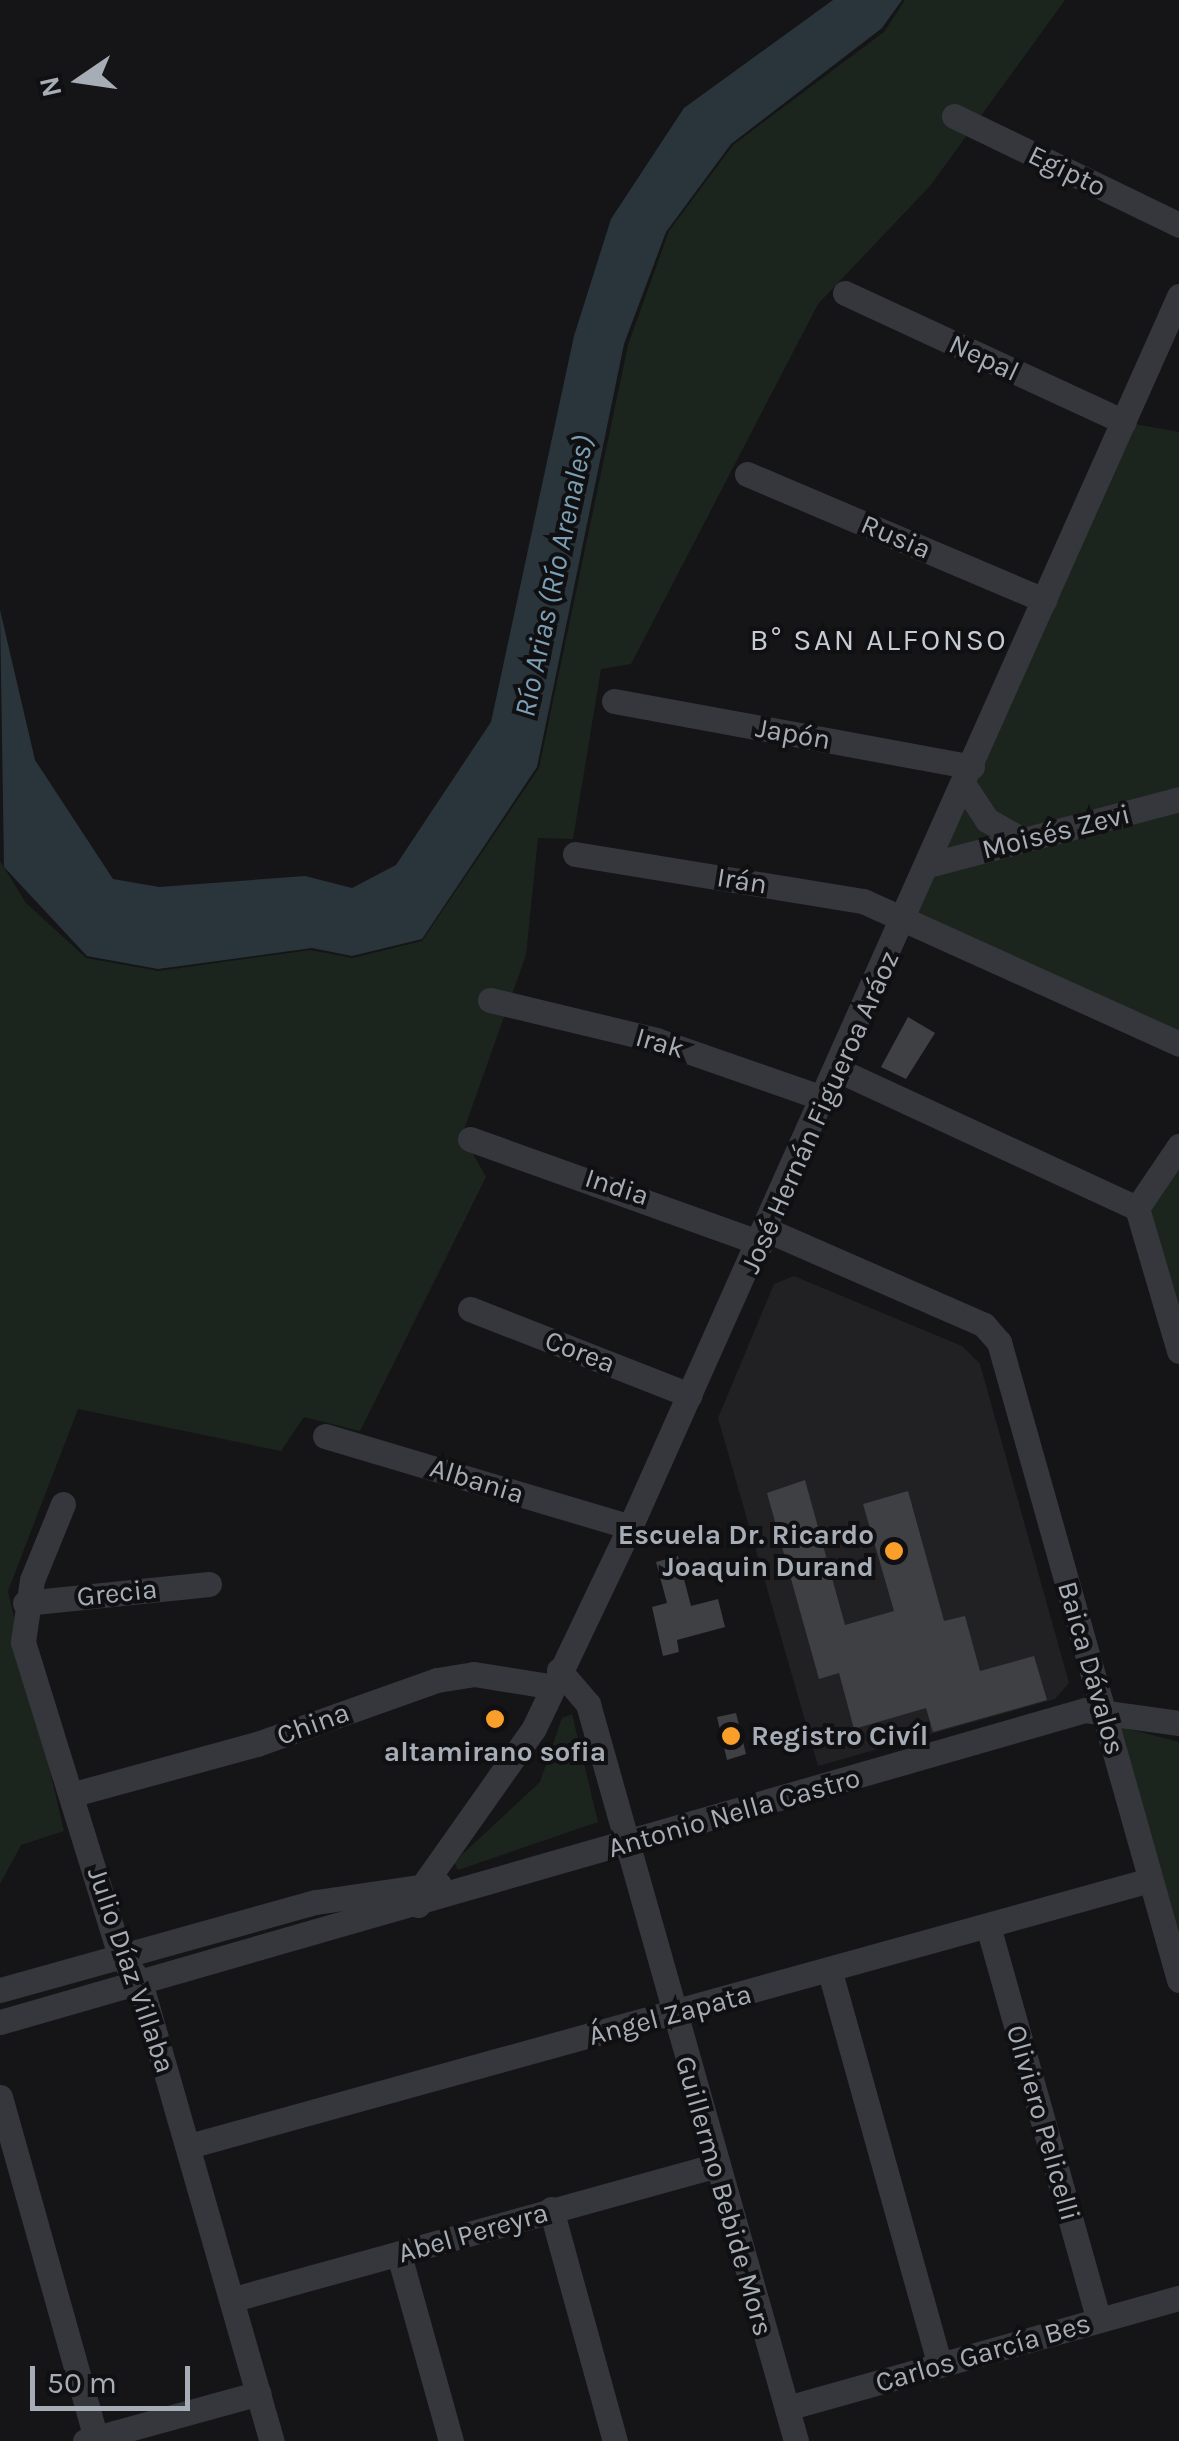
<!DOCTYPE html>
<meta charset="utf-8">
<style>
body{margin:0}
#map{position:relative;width:1179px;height:2441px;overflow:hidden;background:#151517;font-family:Karla,sans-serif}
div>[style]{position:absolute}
.built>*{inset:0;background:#212124}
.green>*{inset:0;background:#1c251d}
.water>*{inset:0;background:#2a353b}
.building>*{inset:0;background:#3f4044}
.minor>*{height:25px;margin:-12.5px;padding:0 12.5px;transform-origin:12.5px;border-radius:12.5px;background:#35373c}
.dots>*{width:28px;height:28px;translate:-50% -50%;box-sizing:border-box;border:5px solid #101012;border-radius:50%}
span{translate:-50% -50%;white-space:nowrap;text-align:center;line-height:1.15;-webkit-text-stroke:8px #101012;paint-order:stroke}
.street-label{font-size:28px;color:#a6adb7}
.poi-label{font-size:28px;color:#a6adb7;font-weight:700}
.right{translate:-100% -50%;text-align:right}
.left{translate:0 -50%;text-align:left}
.water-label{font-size:30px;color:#7b9fb4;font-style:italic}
.neighbourhood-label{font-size:30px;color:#c7cbd3;letter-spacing:2.5px}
.north{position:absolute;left:30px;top:30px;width:100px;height:100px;-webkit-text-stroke:8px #101012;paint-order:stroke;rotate:257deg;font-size:28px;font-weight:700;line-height:40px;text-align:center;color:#a6adb7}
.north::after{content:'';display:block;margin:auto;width:35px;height:45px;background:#a6adb7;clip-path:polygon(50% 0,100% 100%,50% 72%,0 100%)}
.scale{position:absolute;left:30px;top:2366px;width:160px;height:45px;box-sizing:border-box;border:5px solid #a6adb7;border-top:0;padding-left:12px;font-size:30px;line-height:35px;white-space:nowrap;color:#a6adb7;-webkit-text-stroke:8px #101012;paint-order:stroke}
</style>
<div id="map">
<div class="built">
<div style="clip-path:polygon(794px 1276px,962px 1346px,980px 1364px,1069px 1683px,1055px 1699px,818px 1766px,718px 1418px,774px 1284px)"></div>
</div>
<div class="green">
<div style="clip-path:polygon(905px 0,1065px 0,930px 186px,818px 304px,631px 664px,601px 669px,573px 839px,538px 838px,526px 955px,462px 1135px,486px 1177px,360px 1431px,304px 1417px,281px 1451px,78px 1409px,8px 1591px,64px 1831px,21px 1845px,0 1884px,0 861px,26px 903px,86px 958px,158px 971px,310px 950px,353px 958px,422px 941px,539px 768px,628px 345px,669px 231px,733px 145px,884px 32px)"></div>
<div style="clip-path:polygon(1124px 422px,1179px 432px,1179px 1055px,906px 922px)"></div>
<div style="clip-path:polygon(1179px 1135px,1179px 1358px,1137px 1208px)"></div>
<div style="clip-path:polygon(572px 1714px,598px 1822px,458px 1870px,454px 1862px,540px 1782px,562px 1718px)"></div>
<div style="clip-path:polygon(1117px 1726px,1179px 1742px,1179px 1945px)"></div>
</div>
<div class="water">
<div style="clip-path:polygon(833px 0,902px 0,882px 28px,731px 144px,666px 232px,624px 344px,537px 767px,422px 939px,352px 956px,312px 948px,158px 969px,87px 956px,4px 867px,0 610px,35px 760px,113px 879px,159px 887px,305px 876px,352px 888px,396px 865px,491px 722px,574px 336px,611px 219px,684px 108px)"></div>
</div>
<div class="building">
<div style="clip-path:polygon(908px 1017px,935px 1033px,906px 1079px,881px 1067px)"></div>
<div style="clip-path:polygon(805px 1480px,845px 1625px,894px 1611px,863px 1504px,908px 1491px,944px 1621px,965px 1616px,980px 1671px,1034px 1656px,1047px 1700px,933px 1732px,926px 1708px,854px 1729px,839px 1673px,819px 1679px,767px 1493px)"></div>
<div style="clip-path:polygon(678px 1556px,691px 1606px,718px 1599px,725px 1627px,677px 1640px,679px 1652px,663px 1656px,652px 1607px,667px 1603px,656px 1562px)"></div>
<div style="clip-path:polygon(736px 1713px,746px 1754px,727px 1760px,717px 1717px)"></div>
</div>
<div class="minor">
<div style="left:954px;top:116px;width:250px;rotate:25.8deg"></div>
<div style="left:845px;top:293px;width:307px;rotate:24.8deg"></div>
<div style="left:747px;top:474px;width:323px;rotate:23deg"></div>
<div style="left:614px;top:701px;width:364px;rotate:10.4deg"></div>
<div style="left:964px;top:785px;width:42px;rotate:56.7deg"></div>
<div style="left:987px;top:820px;width:41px;rotate:29.1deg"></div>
<div style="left:575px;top:854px;width:292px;rotate:9.3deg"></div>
<div style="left:863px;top:901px;width:347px;rotate:24.3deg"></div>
<div style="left:932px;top:864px;width:255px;rotate:-14.7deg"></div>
<div style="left:490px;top:1000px;width:171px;rotate:13.5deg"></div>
<div style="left:656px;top:1040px;width:179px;rotate:19.2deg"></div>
<div style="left:838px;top:1070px;width:329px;rotate:24.8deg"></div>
<div style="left:1137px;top:1208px;width:149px;rotate:73.6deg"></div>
<div style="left:470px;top:1139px;width:309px;rotate:19.7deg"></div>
<div style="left:1137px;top:1208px;width:75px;rotate:-55.9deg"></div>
<div style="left:767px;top:1230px;width:237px;rotate:23.6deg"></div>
<div style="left:984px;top:1325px;width:23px;rotate:49deg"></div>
<div style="left:999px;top:1342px;width:663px;rotate:74.24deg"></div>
<div style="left:470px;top:1309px;width:236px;rotate:21.4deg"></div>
<div style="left:325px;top:1436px;width:318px;rotate:16.6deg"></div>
<div style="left:63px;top:1504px;width:82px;rotate:112.2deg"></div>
<div style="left:32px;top:1580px;width:63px;rotate:98.3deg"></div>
<div style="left:23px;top:1642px;width:329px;rotate:72.8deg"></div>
<div style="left:120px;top:1956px;width:33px;rotate:52deg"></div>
<div style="left:140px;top:1982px;width:478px;rotate:74deg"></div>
<div style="left:25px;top:1603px;width:185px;rotate:-5.9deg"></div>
<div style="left:559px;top:1670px;width:45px;rotate:49.5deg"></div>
<div style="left:588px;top:1704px;width:766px;rotate:74.24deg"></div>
<div style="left:74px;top:1794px;width:190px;rotate:-15.3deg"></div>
<div style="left:257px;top:1744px;width:191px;rotate:-19.6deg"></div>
<div style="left:437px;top:1680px;width:37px;rotate:-9deg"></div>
<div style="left:474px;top:1674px;width:81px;rotate:9.2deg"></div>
<div style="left:418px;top:1905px;width:22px;rotate:-74deg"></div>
<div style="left:424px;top:1884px;width:191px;rotate:-54.8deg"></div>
<div style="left:534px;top:1728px;width:223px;rotate:-64.5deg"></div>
<div style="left:630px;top:1527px;width:1348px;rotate:-65.96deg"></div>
<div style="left:988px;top:1926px;width:409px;rotate:74.3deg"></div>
<div style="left:830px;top:1972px;width:408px;rotate:74.4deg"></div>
<div style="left:0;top:1990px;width:328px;rotate:-15.6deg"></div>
<div style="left:316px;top:1902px;width:124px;rotate:-8.3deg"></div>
<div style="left:0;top:2022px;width:1129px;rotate:-16.04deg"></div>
<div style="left:1085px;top:1710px;width:95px;rotate:7.9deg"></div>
<div style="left:0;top:2097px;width:354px;rotate:74.3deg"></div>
<div style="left:189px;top:2146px;width:997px;rotate:-15.47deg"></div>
<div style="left:551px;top:2209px;width:241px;rotate:74.6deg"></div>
<div style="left:399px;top:2255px;width:193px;rotate:74.4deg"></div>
<div style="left:234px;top:2299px;width:496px;rotate:-15.5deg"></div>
<div style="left:787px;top:2408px;width:407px;rotate:-15.7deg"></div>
<div style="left:85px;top:2441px;width:180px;rotate:-15.4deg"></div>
</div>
<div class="dots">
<div style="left:894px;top:1551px;background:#fa9f29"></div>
<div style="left:495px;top:1719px;background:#fa9f29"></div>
<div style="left:731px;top:1736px;background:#fa9f29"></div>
</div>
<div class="street-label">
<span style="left:1067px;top:171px;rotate:26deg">Egipto</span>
<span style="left:984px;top:358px;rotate:25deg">Nepal</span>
<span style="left:896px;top:537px;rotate:23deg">Rusia</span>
<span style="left:793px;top:734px;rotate:10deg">Japón</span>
<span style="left:1056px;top:832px;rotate:-14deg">Moisés Zevi</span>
<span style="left:742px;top:881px;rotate:9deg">Irán</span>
<span style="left:660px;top:1043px;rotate:16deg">Irak</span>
<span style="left:820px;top:1112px;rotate:-66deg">José Hernán Figueroa Aráoz</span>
<span style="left:617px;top:1187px;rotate:18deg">India</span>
<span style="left:580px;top:1352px;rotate:21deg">Corea</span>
<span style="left:477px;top:1481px;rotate:17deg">Albania</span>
<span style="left:117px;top:1593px;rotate:-6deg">Grecia</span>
<span style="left:1091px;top:1668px;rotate:74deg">Baica Dávalos</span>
<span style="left:313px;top:1724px;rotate:-20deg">China</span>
<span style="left:734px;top:1813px;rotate:-16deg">Antonio Nella Castro</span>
<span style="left:131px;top:1970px;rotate:71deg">Julio Díaz Villaba</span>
<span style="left:670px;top:2015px;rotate:-15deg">Ángel Zapata</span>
<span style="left:1043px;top:2123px;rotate:74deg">Oliviero Pelicelli</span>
<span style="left:724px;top:2196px;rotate:74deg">Guillermo Bebide Mors</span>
<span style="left:473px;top:2233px;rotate:-16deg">Abel Pereyra</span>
<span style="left:983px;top:2353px;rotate:-16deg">Carlos García Bes</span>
</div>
<div class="poi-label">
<span class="right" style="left:874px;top:1551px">Escuela Dr. Ricardo<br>Joaquin Durand</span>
<span class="left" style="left:751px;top:1736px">Registro Civíl</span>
<span style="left:495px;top:1752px">altamirano sofia</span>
</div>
<div class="water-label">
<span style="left:554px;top:576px;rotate:-78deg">Río Arias (Río Arenales)</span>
</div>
<div class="neighbourhood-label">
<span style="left:879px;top:640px">B° SAN ALFONSO</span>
</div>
<div class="north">N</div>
<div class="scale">50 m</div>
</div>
